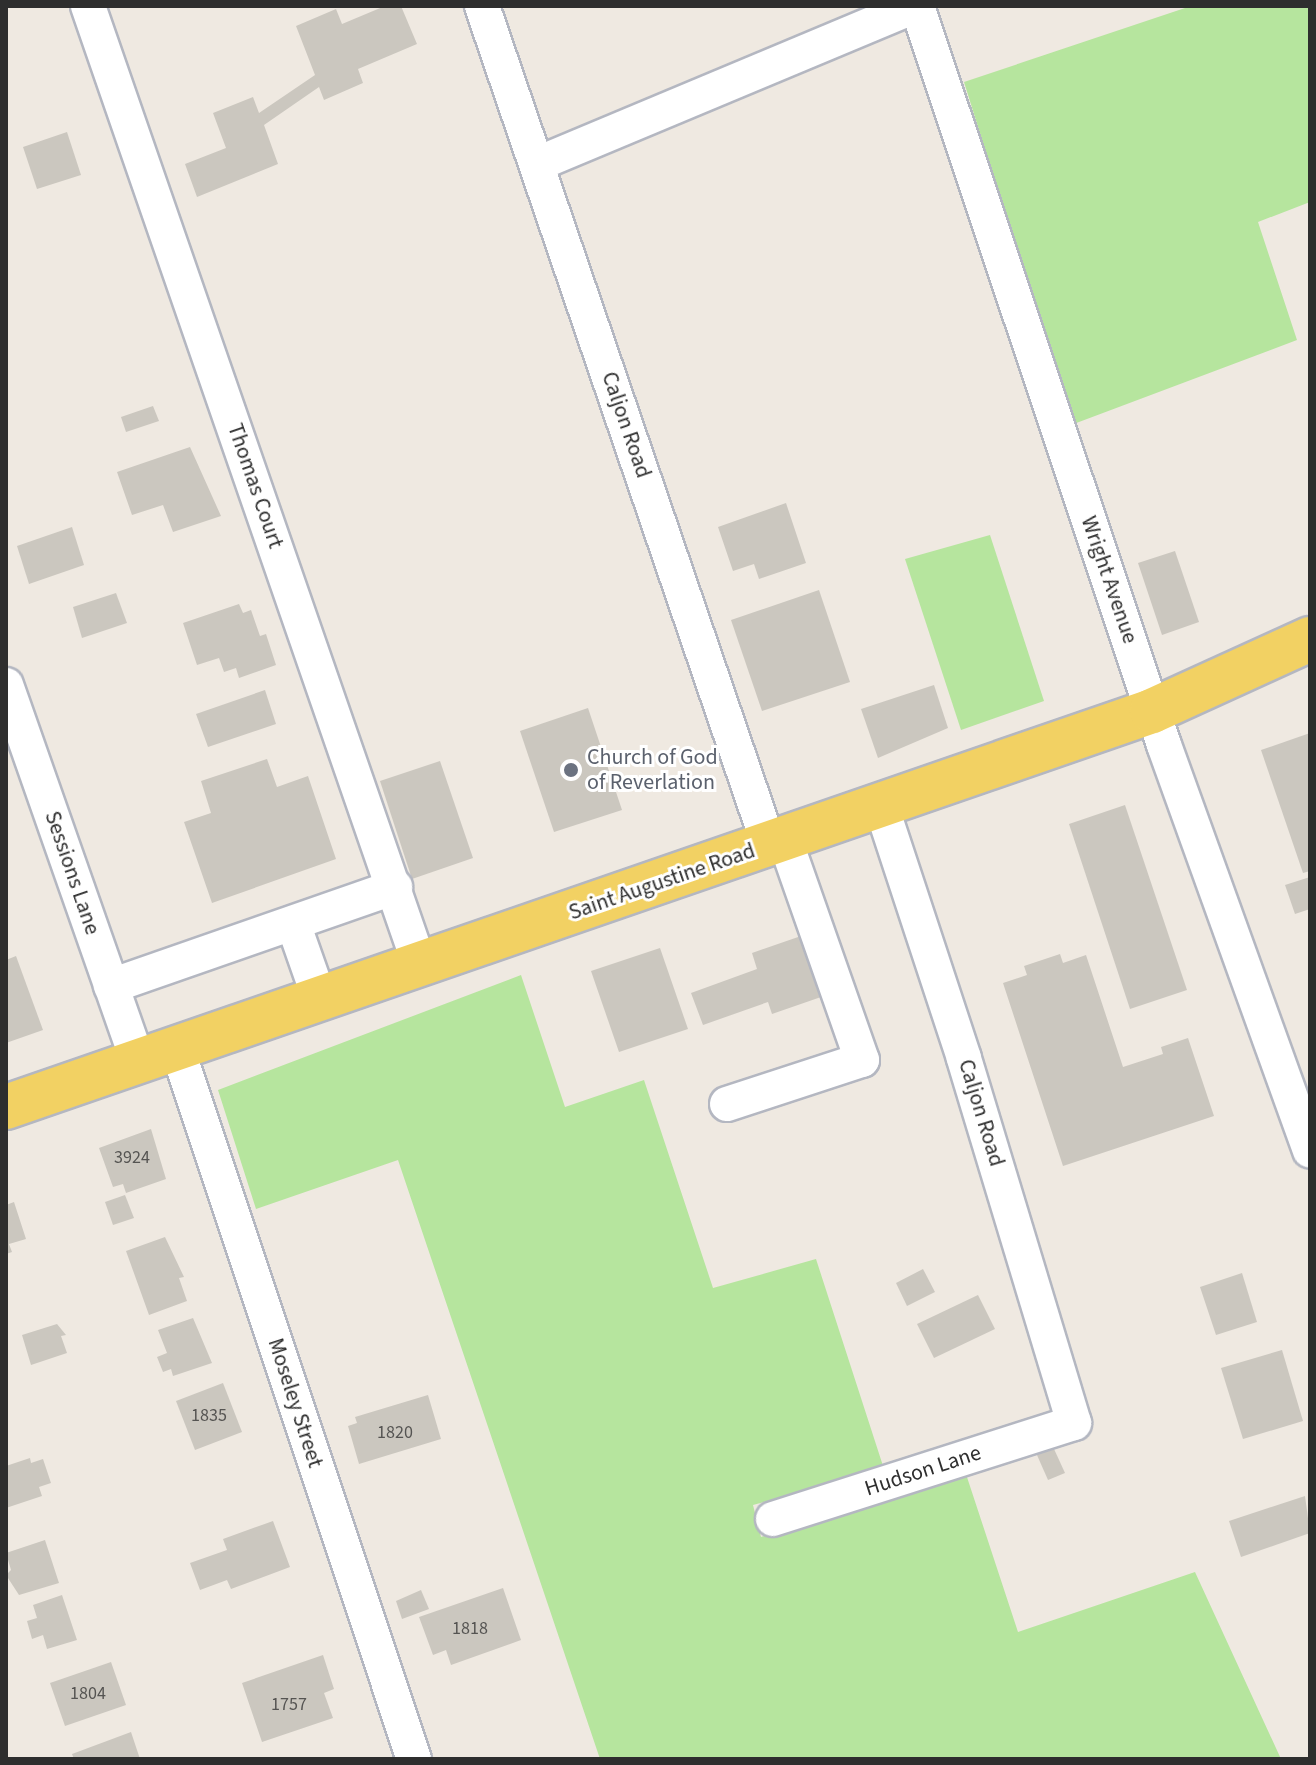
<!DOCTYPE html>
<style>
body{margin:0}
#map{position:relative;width:1316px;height:1765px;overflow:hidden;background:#efe9e1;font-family:"Source Sans 3",sans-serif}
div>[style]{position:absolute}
.green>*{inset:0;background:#b6e59e}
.building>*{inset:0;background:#cbc7bf}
.roads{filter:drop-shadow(2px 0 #b4b7c1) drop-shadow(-2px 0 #b4b7c1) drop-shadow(0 2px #b4b7c1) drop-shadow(0 -2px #b4b7c1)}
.minor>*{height:34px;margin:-17px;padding:0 17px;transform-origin:17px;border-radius:17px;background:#fff}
.major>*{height:44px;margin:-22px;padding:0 22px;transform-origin:22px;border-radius:22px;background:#f2d163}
.dots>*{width:22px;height:22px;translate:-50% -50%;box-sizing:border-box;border:4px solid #fff;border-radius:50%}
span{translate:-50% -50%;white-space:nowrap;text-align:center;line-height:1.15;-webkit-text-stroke:6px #fff;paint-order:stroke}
.number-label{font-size:18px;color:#555452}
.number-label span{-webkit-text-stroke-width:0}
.street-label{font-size:22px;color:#2e2e2e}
.worship-label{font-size:22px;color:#5b616d}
.left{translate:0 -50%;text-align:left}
.frame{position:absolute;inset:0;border:8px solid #2e2e2e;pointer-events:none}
</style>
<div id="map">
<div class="green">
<div style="clip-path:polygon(1191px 6px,1310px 6px,1310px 202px,1258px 222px,1297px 340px,1071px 425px,964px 82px)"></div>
<div style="clip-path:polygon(990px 535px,1044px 701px,961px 730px,905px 559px)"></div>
<div style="clip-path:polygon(521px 975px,565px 1107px,644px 1080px,713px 1288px,816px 1259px,884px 1469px,753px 1505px,761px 1537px,964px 1468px,1018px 1632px,1195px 1572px,1281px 1759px,600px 1759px,398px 1160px,256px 1209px,218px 1090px)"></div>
</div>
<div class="building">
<div style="clip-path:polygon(385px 6px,401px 6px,417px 44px,358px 69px,363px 83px,324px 100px,319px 87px,264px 125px,278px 164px,197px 197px,185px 164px,226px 148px,213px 113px,253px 97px,259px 113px,315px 75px,296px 26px,336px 9px,342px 24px)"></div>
<div style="clip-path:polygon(67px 132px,81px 175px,37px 189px,23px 147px)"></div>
<div style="clip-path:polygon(153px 406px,159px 421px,126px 432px,121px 417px)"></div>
<div style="clip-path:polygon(190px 447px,221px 516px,173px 532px,163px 505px,132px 515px,117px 472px)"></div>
<div style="clip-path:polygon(786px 503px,806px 563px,759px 579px,754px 564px,733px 571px,718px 527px)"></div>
<div style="clip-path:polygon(72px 527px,84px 565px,29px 584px,17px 546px)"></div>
<div style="clip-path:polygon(1175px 551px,1199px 622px,1162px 635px,1138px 563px)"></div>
<div style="clip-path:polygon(819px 590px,850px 682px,762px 711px,731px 620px)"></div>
<div style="clip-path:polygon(116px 593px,127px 623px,82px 638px,73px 607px)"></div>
<div style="clip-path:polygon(239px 604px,243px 613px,251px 610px,260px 636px,266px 634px,276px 665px,239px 678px,236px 668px,224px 672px,219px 658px,197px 665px,183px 623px)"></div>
<div style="clip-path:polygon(934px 685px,948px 728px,878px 758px,861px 709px)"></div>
<div style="clip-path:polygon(265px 690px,276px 724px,208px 747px,196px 714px)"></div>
<div style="clip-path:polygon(588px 708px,622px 810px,554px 832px,520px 731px)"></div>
<div style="clip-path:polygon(1310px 733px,1310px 871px,1303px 873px,1261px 750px)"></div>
<div style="clip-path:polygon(267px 759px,277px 787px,308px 776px,336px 859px,212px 903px,184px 822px,211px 813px,201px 781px)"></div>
<div style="clip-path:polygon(440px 761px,473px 858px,412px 879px,380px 781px)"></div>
<div style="clip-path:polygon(1125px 805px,1187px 990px,1130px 1009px,1069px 824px)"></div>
<div style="clip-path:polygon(1310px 877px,1310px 909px,1295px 914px,1285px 885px)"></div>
<div style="clip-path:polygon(801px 936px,821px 997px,772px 1014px,768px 1002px,703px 1025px,691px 993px,757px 969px,752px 953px)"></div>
<div style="clip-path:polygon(660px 948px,688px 1029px,619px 1052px,591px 971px)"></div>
<div style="clip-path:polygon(1060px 954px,1063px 963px,1086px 955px,1123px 1067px,1163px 1054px,1161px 1047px,1188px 1038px,1214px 1116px,1063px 1166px,1003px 983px,1027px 975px,1024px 966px)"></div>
<div style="clip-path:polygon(16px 956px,43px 1030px,6px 1043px,6px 960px)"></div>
<div style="clip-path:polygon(151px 1129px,166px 1179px,126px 1193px,123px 1184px,113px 1187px,99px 1148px)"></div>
<div style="clip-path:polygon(125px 1195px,134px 1218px,113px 1225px,105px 1202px)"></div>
<div style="clip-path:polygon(14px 1202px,26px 1239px,9px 1244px,12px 1252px,6px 1254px,6px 1205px)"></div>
<div style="clip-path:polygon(165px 1237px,184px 1277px,179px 1278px,187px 1301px,149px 1315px,126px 1251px)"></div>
<div style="clip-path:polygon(923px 1269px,935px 1292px,907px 1306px,896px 1283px)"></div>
<div style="clip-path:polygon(1242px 1273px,1257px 1322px,1216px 1335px,1200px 1287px)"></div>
<div style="clip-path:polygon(978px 1295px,995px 1329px,934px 1358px,917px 1324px)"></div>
<div style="clip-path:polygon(193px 1318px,212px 1363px,173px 1376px,171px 1369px,163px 1372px,157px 1357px,167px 1353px,158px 1330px)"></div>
<div style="clip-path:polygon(57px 1324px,66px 1335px,61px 1336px,67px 1353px,31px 1365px,22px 1335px)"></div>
<div style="clip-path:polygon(1282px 1350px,1303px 1421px,1243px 1439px,1221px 1368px)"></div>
<div style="clip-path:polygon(223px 1383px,242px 1432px,195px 1450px,176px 1401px)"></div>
<div style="clip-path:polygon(428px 1395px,441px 1439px,359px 1464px,348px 1426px,357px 1423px,355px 1417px)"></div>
<div style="clip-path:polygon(1049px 1438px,1065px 1473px,1048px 1480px,1033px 1446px)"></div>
<div style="clip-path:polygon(30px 1458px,31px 1463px,43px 1459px,51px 1483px,39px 1487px,42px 1496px,6px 1508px,6px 1466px)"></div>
<div style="clip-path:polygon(1305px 1496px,1310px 1533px,1241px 1557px,1229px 1521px)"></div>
<div style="clip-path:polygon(273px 1521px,290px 1567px,231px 1589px,227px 1580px,200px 1590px,190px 1563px,227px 1550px,223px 1539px)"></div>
<div style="clip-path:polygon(45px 1540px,59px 1583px,19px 1595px,6px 1575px,11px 1570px,6px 1553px)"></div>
<div style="clip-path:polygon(503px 1588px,521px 1640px,451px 1665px,446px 1650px,433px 1655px,419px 1617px)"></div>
<div style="clip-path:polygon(421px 1590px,429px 1609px,402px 1619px,396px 1601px)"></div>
<div style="clip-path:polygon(62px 1595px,77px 1640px,47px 1649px,43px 1635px,32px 1639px,27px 1621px,37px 1618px,33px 1605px)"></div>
<div style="clip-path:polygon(323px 1655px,334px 1689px,324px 1693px,333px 1718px,262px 1742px,242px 1683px)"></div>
<div style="clip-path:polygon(111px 1662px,126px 1705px,65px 1726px,50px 1683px)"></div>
<div style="clip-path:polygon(131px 1732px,140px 1759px,74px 1759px,72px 1754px)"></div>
</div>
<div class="roads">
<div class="minor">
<div style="left:88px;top:6px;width:1016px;rotate:70.92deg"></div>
<div style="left:482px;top:6px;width:887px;rotate:71.12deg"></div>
<div style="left:917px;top:6px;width:779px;rotate:71.52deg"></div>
<div style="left:1164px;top:745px;width:431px;rotate:70.2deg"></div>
<div style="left:537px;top:164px;width:410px;rotate:-22.7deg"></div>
<div style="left:6px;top:685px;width:398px;rotate:70.7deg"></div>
<div style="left:293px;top:923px;width:82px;rotate:70.7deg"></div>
<div style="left:111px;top:986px;width:301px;rotate:-19.2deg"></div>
<div style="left:177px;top:1048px;width:749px;rotate:71.57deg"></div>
<div style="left:727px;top:1104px;width:142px;rotate:-18.1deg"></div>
<div style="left:862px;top:1060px;width:233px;rotate:-109.3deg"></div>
<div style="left:773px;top:1519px;width:316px;rotate:-17.7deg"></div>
<div style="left:1074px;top:1423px;width:381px;rotate:-106.8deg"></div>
<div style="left:964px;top:1058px;width:266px;rotate:-108.2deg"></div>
</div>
<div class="major">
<div style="left:6px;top:1107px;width:1212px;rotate:-19.06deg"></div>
<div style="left:1152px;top:711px;width:174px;rotate:-24.5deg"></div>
</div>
</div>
<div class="dots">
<div style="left:571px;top:770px;background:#6b7280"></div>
</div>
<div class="number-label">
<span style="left:132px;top:1158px">3924</span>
<span style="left:209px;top:1416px">1835</span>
<span style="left:395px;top:1433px">1820</span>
<span style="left:470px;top:1629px">1818</span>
<span style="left:88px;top:1694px">1804</span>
<span style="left:289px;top:1705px">1757</span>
</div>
<div class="street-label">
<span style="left:626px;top:425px;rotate:71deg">Caljon Road</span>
<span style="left:255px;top:486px;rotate:71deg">Thomas Court</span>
<span style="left:1109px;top:580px;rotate:71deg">Wright Avenue</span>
<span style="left:72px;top:873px;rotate:71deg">Sessions Lane</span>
<span style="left:662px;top:882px;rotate:-19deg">Saint Augustine Road</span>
<span style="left:981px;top:1113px;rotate:73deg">Caljon Road</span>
<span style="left:295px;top:1403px;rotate:72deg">Moseley Street</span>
<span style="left:923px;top:1471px;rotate:-18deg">Hudson Lane</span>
</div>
<div class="worship-label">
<span class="left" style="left:587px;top:770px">Church of God<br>of Reverlation</span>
</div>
<div class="frame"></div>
</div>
